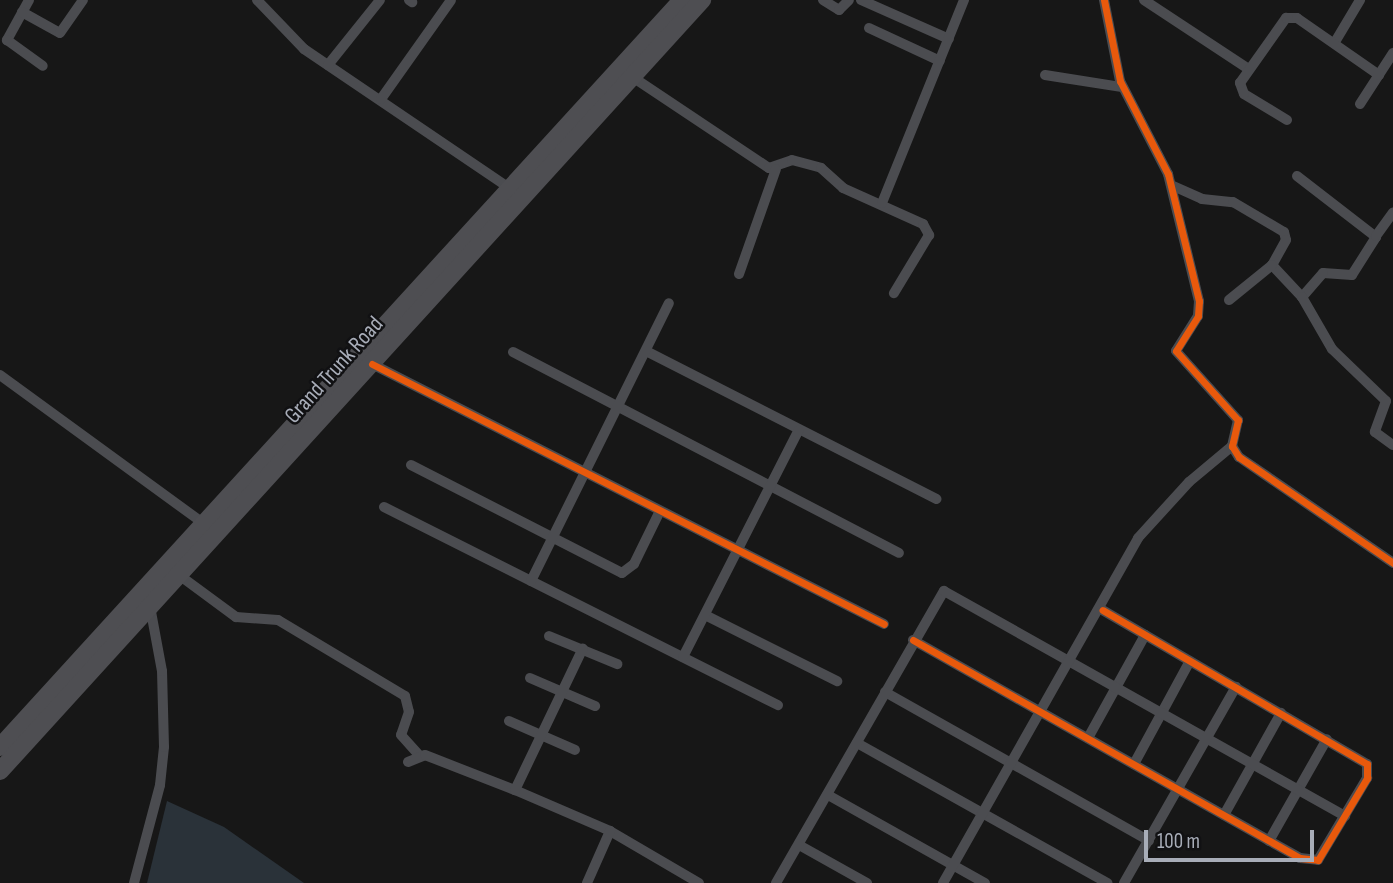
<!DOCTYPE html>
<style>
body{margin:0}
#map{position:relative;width:1393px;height:883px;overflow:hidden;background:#171717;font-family:"Sofia Sans Condensed",sans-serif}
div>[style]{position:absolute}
.water>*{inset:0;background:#2a3239}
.minor>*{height:10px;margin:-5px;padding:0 5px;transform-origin:5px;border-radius:5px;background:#4b4c50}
.trunk>*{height:18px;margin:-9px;padding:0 9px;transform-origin:9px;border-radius:9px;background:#4e4e52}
.cycleway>*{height:7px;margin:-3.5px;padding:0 3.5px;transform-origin:3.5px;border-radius:3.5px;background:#e8590c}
span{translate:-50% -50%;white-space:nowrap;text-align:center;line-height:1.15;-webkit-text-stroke:5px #111113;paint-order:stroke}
.street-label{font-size:23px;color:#a8adb8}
.scale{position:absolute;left:1144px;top:830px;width:170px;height:32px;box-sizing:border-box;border:4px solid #a8adb8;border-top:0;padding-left:9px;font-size:21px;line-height:24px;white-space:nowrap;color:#a8adb8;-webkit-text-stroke:5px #111113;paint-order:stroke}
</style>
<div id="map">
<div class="water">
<div style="clip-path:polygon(167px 801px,224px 827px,304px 883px,147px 883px)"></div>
</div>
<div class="minor">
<div style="left:29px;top:0;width:46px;rotate:118.8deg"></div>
<div style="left:7px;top:40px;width:44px;rotate:35.8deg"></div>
<div style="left:257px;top:0;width:68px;rotate:46.2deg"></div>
<div style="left:304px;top:49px;width:250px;rotate:34.1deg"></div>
<div style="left:409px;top:0;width:4px;rotate:34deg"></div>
<div style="left:823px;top:0;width:19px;rotate:32deg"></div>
<div style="left:839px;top:10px;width:14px;rotate:-45deg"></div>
<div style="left:861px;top:0;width:96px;rotate:23.9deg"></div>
<div style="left:1104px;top:0;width:83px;rotate:78.8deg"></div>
<div style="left:1120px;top:81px;width:105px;rotate:62.7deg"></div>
<div style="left:1168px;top:174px;width:131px;rotate:76.3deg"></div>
<div style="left:1199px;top:301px;width:15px;rotate:94deg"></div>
<div style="left:1198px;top:316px;width:41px;rotate:122.2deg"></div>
<div style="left:1176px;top:351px;width:93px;rotate:48.1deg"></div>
<div style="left:1238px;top:420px;width:27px;rotate:103deg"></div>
<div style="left:1232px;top:446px;width:13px;rotate:58deg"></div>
<div style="left:1239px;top:457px;width:187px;rotate:34.5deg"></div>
<div style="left:1144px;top:0;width:123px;rotate:33.4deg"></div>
<div style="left:22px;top:12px;width:43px;rotate:28.9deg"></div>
<div style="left:60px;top:33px;width:40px;rotate:-55.1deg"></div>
<div style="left:869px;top:28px;width:78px;rotate:24.9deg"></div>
<div style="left:1335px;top:42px;width:49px;rotate:-59.2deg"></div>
<div style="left:328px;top:65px;width:83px;rotate:-51.3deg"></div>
<div style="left:1045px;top:75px;width:78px;rotate:8.9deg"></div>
<div style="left:631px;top:76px;width:166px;rotate:33.7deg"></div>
<div style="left:769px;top:168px;width:24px;rotate:-19deg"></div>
<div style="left:792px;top:160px;width:30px;rotate:15deg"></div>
<div style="left:821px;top:168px;width:30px;rotate:42deg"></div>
<div style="left:843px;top:188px;width:88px;rotate:24.2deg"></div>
<div style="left:923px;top:224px;width:13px;rotate:61deg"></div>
<div style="left:929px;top:235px;width:68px;rotate:121.1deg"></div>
<div style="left:381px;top:99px;width:121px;rotate:-54.7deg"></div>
<div style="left:1360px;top:104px;width:61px;rotate:-57.1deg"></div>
<div style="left:1287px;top:120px;width:50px;rotate:-148.8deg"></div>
<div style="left:1244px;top:94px;width:12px;rotate:-110deg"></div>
<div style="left:1240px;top:83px;width:80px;rotate:-54.7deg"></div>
<div style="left:1286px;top:18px;width:11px"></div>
<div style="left:1297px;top:18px;width:100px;rotate:34.8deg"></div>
<div style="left:1297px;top:176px;width:100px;rotate:37.7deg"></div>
<div style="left:1376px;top:237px;width:45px;rotate:122.3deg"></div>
<div style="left:1352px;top:275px;width:29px;rotate:-176deg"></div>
<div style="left:1323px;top:273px;width:32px;rotate:131deg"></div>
<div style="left:1171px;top:185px;width:34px;rotate:24deg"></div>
<div style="left:1202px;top:199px;width:31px;rotate:6deg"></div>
<div style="left:1233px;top:202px;width:59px;rotate:30.5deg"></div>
<div style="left:1284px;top:232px;width:8px;rotate:76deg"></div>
<div style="left:1286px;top:240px;width:29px;rotate:119deg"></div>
<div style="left:1272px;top:265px;width:44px;rotate:46.8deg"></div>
<div style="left:1302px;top:297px;width:60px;rotate:60deg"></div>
<div style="left:1332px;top:349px;width:75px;rotate:43.9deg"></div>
<div style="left:1386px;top:401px;width:33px;rotate:110deg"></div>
<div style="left:1375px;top:432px;width:22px;rotate:36deg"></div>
<div style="left:882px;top:203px;width:219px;rotate:-68deg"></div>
<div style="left:1376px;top:236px;width:29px;rotate:-54deg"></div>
<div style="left:739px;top:274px;width:111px;rotate:-70.6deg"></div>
<div style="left:1229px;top:300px;width:55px;rotate:-39.1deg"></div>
<div style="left:646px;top:351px;width:326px;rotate:27deg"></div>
<div style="left:513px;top:352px;width:435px;rotate:27.5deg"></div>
<div style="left:372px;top:364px;width:574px;rotate:26.92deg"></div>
<div style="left:0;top:375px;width:253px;rotate:36.1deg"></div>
<div style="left:411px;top:465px;width:237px;rotate:27.1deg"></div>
<div style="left:622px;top:573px;width:15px;rotate:-37deg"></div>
<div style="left:634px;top:564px;width:59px;rotate:-63.9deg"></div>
<div style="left:384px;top:507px;width:441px;rotate:26.7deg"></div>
<div style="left:179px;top:575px;width:71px;rotate:36.4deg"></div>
<div style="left:236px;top:617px;width:42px;rotate:4.1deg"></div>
<div style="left:278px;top:620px;width:148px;rotate:30.9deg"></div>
<div style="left:405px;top:696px;width:16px;rotate:76deg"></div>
<div style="left:409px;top:712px;width:24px;rotate:109deg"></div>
<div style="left:401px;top:735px;width:27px;rotate:48deg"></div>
<div style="left:531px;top:581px;width:310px;rotate:-63.6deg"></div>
<div style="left:705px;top:615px;width:148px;rotate:26.6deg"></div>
<div style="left:549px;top:636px;width:74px;rotate:22.4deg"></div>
<div style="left:913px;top:640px;width:444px;rotate:29.4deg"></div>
<div style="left:1300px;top:858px;width:18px;rotate:6deg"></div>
<div style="left:1318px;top:860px;width:96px;rotate:-59.1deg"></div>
<div style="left:1367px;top:778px;width:14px;rotate:-90deg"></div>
<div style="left:1367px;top:764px;width:306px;rotate:-149.8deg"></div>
<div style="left:683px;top:657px;width:254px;rotate:-63deg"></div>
<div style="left:530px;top:678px;width:71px;rotate:23.3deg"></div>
<div style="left:885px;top:692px;width:303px;rotate:29.4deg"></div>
<div style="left:509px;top:721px;width:72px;rotate:23.7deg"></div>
<div style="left:1088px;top:738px;width:118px;rotate:-61deg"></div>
<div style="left:857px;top:743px;width:287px;rotate:29.2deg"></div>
<div style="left:408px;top:762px;width:18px;rotate:-22deg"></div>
<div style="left:425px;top:755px;width:97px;rotate:21.3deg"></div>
<div style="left:515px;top:790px;width:103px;rotate:23.3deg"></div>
<div style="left:610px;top:831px;width:103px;rotate:30.3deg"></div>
<div style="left:1134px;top:764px;width:117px;rotate:-61.5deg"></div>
<div style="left:515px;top:790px;width:157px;rotate:-64.4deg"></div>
<div style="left:828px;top:795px;width:180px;rotate:29.3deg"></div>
<div style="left:1224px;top:815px;width:117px;rotate:-60.8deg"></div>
<div style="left:1269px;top:841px;width:117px;rotate:-60.4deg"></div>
<div style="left:799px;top:845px;width:78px;rotate:29.2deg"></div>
<div style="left:134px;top:883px;width:101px;rotate:-75.1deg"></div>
<div style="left:160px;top:785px;width:38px;rotate:-84deg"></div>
<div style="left:164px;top:747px;width:76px;rotate:-91.5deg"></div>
<div style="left:162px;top:671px;width:66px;rotate:-100.5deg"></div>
<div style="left:587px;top:883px;width:57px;rotate:-66.1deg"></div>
<div style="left:776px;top:883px;width:337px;rotate:-60.1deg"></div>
<div style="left:944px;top:591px;width:460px;rotate:29.3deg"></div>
<div style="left:943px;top:883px;width:396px;rotate:-60.5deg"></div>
<div style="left:1138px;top:538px;width:76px;rotate:-47.7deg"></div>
<div style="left:1189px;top:482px;width:56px;rotate:-39.9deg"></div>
<div style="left:1124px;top:883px;width:226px;rotate:-60.3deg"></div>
</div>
<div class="trunk">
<div style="left:0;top:747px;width:1012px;rotate:-47.6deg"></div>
<div style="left:0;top:771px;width:1043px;rotate:-47.68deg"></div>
</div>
<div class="cycleway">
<div style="left:1104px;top:0;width:83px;rotate:78.8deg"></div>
<div style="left:1120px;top:81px;width:105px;rotate:62.7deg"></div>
<div style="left:1168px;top:174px;width:131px;rotate:76.3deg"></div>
<div style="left:1199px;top:301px;width:15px;rotate:94deg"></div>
<div style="left:1198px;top:316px;width:41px;rotate:122.2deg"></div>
<div style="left:1176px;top:351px;width:93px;rotate:48.1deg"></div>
<div style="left:1238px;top:420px;width:27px;rotate:103deg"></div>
<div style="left:1232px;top:446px;width:13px;rotate:58deg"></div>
<div style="left:1239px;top:457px;width:187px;rotate:34.5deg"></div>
<div style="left:372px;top:364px;width:574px;rotate:26.92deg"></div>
<div style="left:913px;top:640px;width:444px;rotate:29.4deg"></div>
<div style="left:1300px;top:858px;width:18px;rotate:6deg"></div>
<div style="left:1318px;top:860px;width:96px;rotate:-59.1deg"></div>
<div style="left:1367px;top:778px;width:14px;rotate:-90deg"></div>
<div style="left:1367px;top:764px;width:306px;rotate:-149.8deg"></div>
</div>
<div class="street-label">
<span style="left:334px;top:370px;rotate:-48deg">Grand Trunk Road</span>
</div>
<div class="scale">100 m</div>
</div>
